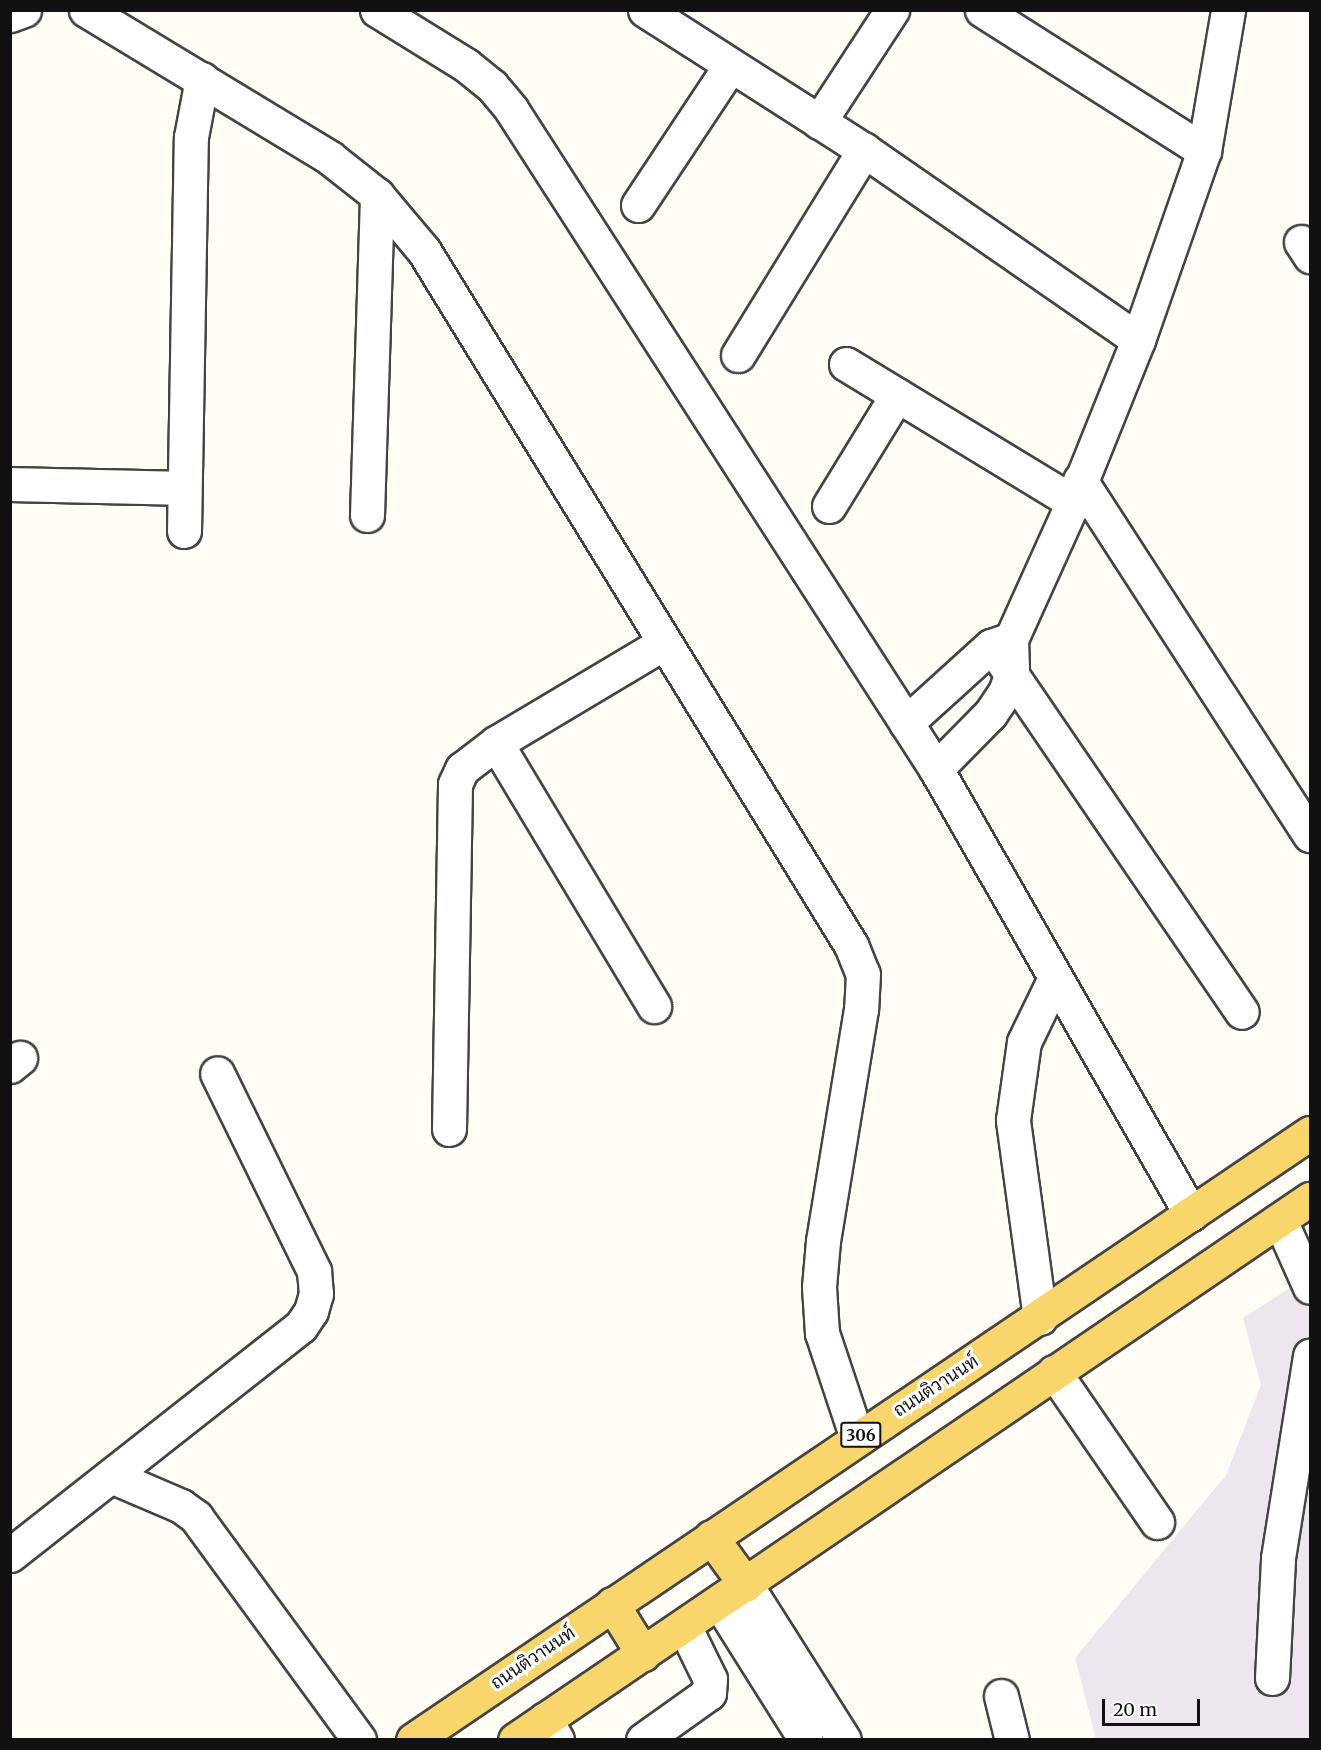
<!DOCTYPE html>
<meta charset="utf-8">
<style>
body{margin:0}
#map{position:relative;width:1321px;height:1750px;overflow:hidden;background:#fffdf5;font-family:Merriweather,Sarabun,serif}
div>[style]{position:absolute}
.industrial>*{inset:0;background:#eee6ef}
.roads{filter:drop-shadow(2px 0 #444) drop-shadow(-2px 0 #444) drop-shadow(0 2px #444) drop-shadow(0 -2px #444)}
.minor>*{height:33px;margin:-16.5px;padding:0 16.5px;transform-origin:16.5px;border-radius:16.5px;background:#fff}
.major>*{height:33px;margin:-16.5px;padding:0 16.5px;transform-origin:16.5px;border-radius:16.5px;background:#f9d66b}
span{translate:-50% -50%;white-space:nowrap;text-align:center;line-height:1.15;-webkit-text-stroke:6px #fff;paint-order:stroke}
.shield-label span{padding:2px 4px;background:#fff;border:2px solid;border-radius:4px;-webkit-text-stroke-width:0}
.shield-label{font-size:16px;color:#111;font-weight:700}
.street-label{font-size:18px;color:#111}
.frame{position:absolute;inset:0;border:12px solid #111;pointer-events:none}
.scale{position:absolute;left:1102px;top:1699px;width:98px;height:27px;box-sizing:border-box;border:3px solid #111;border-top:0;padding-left:8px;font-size:18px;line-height:21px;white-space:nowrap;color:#111;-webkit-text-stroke:4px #fff;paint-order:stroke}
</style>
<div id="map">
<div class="industrial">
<div style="clip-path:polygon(1310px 1275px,1310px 1739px,1096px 1739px,1075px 1658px,1226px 1475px,1261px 1385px,1243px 1318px)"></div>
</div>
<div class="roads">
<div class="minor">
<div style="left:86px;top:10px;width:285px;rotate:31.2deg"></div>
<div style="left:330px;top:158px;width:60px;rotate:38.2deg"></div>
<div style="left:377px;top:195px;width:73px;rotate:50deg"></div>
<div style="left:424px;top:251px;width:815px;rotate:58.4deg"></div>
<div style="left:851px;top:945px;width:31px;rotate:68deg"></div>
<div style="left:863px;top:974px;width:35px;rotate:93deg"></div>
<div style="left:861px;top:1009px;width:235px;rotate:99.3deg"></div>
<div style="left:823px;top:1241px;width:46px;rotate:95deg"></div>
<div style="left:819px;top:1287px;width:46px;rotate:86.3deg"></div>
<div style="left:822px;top:1333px;width:111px;rotate:71.6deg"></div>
<div style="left:377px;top:10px;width:105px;rotate:31.7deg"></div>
<div style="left:466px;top:65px;width:33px;rotate:39deg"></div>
<div style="left:492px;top:86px;width:30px;rotate:50deg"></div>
<div style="left:511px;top:109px;width:785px;rotate:57.22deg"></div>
<div style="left:936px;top:769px;width:513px;rotate:60.19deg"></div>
<div style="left:645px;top:10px;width:260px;rotate:32.6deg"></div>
<div style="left:864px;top:150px;width:333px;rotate:34.7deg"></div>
<div style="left:1138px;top:340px;width:175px;rotate:111.9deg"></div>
<div style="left:1073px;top:502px;width:150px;rotate:114.3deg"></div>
<div style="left:1011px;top:639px;width:33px;rotate:88deg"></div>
<div style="left:1012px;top:672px;width:21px;rotate:109deg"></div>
<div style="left:1005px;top:692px;width:27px;rotate:124deg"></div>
<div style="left:990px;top:714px;width:77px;rotate:134.5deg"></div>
<div style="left:982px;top:10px;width:263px;rotate:32.4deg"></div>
<div style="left:10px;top:15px;width:15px;rotate:-20deg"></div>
<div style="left:819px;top:122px;width:134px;rotate:-56.9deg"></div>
<div style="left:638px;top:205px;width:167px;rotate:-56.5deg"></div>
<div style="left:1301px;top:242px;width:17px;rotate:57deg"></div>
<div style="left:1138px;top:340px;width:200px;rotate:-70.8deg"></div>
<div style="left:1204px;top:151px;width:143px;rotate:-80.3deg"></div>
<div style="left:738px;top:355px;width:241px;rotate:-58.4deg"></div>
<div style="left:846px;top:364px;width:266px;rotate:31.3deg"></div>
<div style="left:1080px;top:480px;width:423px;rotate:57.1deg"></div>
<div style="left:10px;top:484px;width:173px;rotate:1.3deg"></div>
<div style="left:829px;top:506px;width:130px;rotate:-58.5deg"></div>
<div style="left:367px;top:515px;width:320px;rotate:-88.2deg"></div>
<div style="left:184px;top:531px;width:394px;rotate:-89deg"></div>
<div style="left:191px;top:137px;width:59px;rotate:-79.3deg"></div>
<div style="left:1001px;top:659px;width:427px;rotate:55.7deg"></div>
<div style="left:906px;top:723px;width:115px;rotate:-42.2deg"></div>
<div style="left:991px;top:646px;width:21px;rotate:-19deg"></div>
<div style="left:496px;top:743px;width:307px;rotate:59deg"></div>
<div style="left:10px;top:1066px;width:13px;rotate:-39deg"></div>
<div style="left:449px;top:1129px;width:345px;rotate:-89deg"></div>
<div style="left:455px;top:784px;width:17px;rotate:-65deg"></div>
<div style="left:462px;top:769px;width:43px;rotate:-37.4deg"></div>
<div style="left:496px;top:743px;width:196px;rotate:-30.8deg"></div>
<div style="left:1280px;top:1220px;width:73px;rotate:65.9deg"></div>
<div style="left:1040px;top:1318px;width:200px;rotate:-97.8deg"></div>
<div style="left:1013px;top:1120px;width:79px;rotate:-82deg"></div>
<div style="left:1024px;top:1042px;width:69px;rotate:-64.2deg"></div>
<div style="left:1054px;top:1372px;width:182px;rotate:55.5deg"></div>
<div style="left:111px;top:1476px;width:76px;rotate:23.2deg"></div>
<div style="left:181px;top:1506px;width:19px;rotate:36deg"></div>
<div style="left:196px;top:1517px;width:276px;rotate:53.8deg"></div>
<div style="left:10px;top:1555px;width:370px;rotate:-38.2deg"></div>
<div style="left:301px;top:1326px;width:18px;rotate:-56deg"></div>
<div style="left:311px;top:1311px;width:18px;rotate:-74deg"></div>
<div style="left:316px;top:1294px;width:23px;rotate:-95deg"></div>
<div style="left:314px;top:1271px;width:220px;rotate:-116.1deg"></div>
<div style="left:746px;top:1585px;width:183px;rotate:57.7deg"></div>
<div style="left:719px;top:1602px;width:163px;rotate:57.8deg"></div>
<div style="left:1272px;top:1678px;width:120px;rotate:-87.1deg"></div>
<div style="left:1278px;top:1558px;width:205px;rotate:-81deg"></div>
<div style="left:1001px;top:1696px;width:45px;rotate:76deg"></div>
<div style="left:545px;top:1719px;width:24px;rotate:60deg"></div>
<div style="left:643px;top:1740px;width:81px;rotate:-35.5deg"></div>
<div style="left:709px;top:1693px;width:14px;rotate:-86deg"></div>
<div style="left:710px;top:1679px;width:59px;rotate:-116.1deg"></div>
</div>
<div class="major">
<div style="left:711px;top:1537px;width:59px;rotate:53.9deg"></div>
<div style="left:612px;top:1604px;width:59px;rotate:58.2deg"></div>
<div style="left:413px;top:1740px;width:1083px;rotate:-34.09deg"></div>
<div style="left:515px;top:1740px;width:962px;rotate:-34.24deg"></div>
</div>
</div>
<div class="shield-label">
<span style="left:861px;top:1435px">306</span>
</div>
<div class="street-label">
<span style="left:936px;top:1386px;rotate:-33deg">ถนนติวานนท์</span>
<span style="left:533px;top:1658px;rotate:-34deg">ถนนติวานนท์</span>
</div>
<div class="frame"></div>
<div class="scale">20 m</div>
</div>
